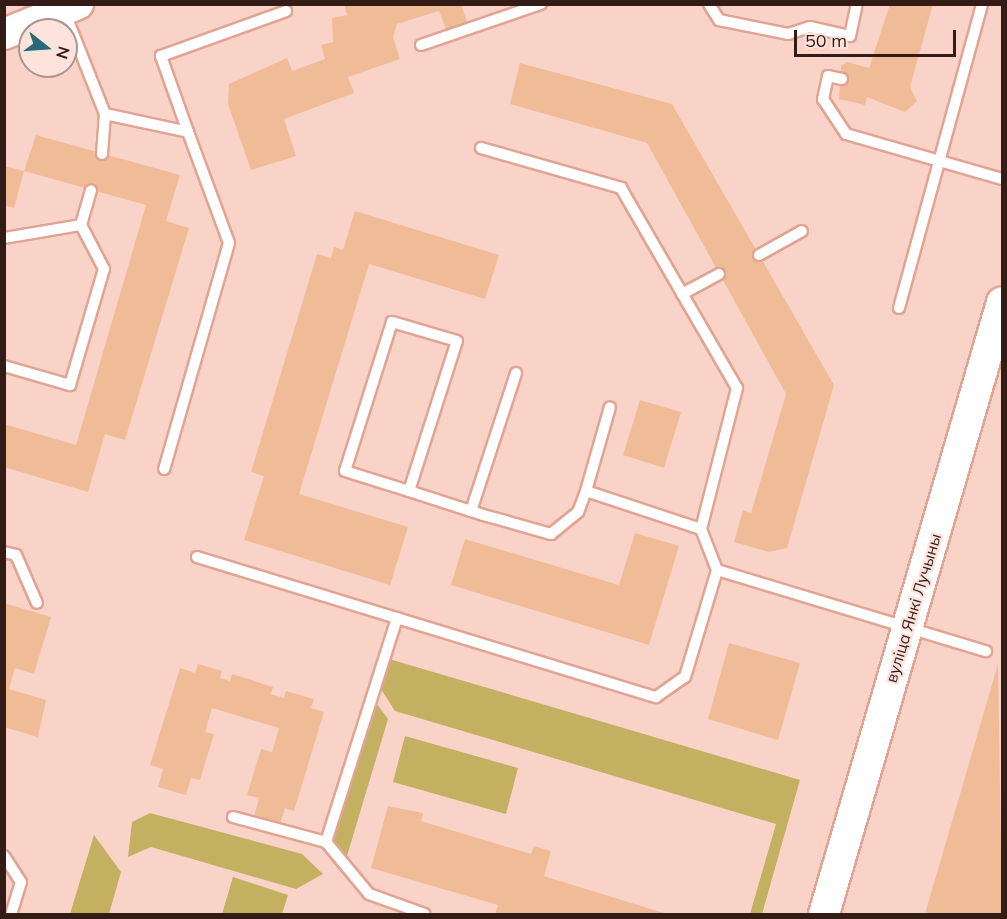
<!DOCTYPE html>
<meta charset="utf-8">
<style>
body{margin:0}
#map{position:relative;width:1007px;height:919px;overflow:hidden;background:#fad3c8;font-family:Mulish,sans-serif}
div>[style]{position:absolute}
.green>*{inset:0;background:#c3b060}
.building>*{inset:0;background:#f0bc98}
.roads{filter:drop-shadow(2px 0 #e1a493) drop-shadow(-2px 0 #e1a493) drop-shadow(0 2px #e1a493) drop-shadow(0 -2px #e1a493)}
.lane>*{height:10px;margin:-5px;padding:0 5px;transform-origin:5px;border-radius:5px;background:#fff}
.secondary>*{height:30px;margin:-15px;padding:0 15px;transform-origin:15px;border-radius:15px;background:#fff}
span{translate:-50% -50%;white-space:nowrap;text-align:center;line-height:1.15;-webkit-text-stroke:4.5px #fee3dc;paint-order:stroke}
.street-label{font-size:16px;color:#331c16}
.frame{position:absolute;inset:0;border:6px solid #331c16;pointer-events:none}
.north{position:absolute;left:18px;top:18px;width:60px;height:60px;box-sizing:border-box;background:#fee3dc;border:2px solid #ad938d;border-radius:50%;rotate:107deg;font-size:16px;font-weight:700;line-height:24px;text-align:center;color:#331c16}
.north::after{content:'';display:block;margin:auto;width:21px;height:27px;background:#266b7b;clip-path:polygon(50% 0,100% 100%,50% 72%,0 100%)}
.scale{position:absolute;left:794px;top:30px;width:162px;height:27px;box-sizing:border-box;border:3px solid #331c16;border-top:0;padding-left:8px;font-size:18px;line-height:21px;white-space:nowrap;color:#331c16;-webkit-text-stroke:4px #fee3dc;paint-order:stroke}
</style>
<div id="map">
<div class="green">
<div style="clip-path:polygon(389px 659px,800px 780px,762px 914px,750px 914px,776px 824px,395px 711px,379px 686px)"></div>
<div style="clip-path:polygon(374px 700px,388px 719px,347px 856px,331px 841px)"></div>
<div style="clip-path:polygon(405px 736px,518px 768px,506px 814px,393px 782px)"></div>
<div style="clip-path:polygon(150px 813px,302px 854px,323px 874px,296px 889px,151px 847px,128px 857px,132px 822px)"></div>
<div style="clip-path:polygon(94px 835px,121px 872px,109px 914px,70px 914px)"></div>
<div style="clip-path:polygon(233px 877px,288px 895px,282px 914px,222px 914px)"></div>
</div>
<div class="building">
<div style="clip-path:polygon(344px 4px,461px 4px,467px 22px,446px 29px,439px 11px,397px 24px,393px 37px,400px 59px,348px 77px,354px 93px,284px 119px,296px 156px,251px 170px,228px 104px,229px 84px,287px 58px,292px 71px,325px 59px,321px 45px,333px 42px,332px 18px,347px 15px)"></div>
<div style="clip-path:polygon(890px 4px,933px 4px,910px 87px,917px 101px,905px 112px,867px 97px,865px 105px,839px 99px,841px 66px,847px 62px,869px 68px)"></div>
<div style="clip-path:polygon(520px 63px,672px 104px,834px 385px,787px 548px,769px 552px,734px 542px,743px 510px,751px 513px,786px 394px,647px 143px,510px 104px)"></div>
<div style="clip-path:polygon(36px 135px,180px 175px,166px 221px,189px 228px,125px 440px,105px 434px,88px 492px,4px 467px,4px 424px,76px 445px,146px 205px,24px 171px)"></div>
<div style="clip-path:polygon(4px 166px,24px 171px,14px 208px,4px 205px)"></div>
<div style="clip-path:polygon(355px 211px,499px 255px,485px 299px,369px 264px,299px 494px,408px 527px,390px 585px,244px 540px,264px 476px,251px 472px,317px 254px,331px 258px,334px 247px,343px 250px)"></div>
<div style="clip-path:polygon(640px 400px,681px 412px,664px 468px,623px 455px)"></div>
<div style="clip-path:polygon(635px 533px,679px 546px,649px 645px,451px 585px,465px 539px,619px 585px)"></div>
<div style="clip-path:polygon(4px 603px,51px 617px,34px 674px,15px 668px,9px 689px,46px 700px,38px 737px,4px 727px)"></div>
<div style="clip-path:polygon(729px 643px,800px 663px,778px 740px,708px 719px)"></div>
<div style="clip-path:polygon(198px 664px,222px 671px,220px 678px,230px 681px,232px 674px,273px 687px,271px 694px,284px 698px,286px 691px,314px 699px,311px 708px,324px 712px,294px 811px,285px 808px,280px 824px,254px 816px,259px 798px,247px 795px,261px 749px,272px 752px,279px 728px,212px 708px,205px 732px,214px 734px,200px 780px,191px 778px,186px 795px,158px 787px,163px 769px,150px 765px,180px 668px,195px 673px)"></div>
<div style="clip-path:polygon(998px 664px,1002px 914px,925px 914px)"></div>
<div style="clip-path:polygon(388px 806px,423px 813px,421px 821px,531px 854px,534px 846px,551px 851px,544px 876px,667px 914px,495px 914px,498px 905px,371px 868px)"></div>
</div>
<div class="roads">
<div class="lane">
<div style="left:709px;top:4px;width:19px;rotate:58deg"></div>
<div style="left:719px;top:20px;width:70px;rotate:11.5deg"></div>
<div style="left:788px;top:34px;width:23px;rotate:-18deg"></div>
<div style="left:810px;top:27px;width:41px;rotate:12.7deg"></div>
<div style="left:850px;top:36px;width:33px;rotate:-78deg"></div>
<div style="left:65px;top:13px;width:109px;rotate:68.4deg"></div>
<div style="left:105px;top:114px;width:40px;rotate:94.3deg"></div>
<div style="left:421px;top:45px;width:127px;rotate:-18.9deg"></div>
<div style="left:842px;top:79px;width:14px;rotate:-168deg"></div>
<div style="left:828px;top:76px;width:24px;rotate:102deg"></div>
<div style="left:823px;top:99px;width:42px;rotate:56.7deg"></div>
<div style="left:846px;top:134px;width:162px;rotate:16.1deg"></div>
<div style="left:105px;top:114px;width:85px;rotate:12.2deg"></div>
<div style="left:188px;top:132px;width:118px;rotate:69.7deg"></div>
<div style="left:229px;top:243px;width:235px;rotate:106deg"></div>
<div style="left:188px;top:132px;width:81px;rotate:-109.6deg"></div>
<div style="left:161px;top:56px;width:133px;rotate:-19.8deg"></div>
<div style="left:481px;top:148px;width:146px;rotate:15.9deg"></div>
<div style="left:621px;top:188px;width:231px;rotate:59.9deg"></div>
<div style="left:737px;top:388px;width:146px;rotate:104.3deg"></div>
<div style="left:701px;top:529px;width:44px;rotate:68.7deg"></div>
<div style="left:4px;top:238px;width:78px;rotate:-9.6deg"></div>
<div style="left:759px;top:255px;width:49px;rotate:-29.2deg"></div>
<div style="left:682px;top:294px;width:42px;rotate:-28.4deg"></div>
<div style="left:899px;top:308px;width:315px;rotate:-74.7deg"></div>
<div style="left:4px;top:366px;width:69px;rotate:16.1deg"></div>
<div style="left:70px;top:385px;width:121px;rotate:-73.7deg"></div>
<div style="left:104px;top:269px;width:50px;rotate:-117.6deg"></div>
<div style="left:81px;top:225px;width:36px;rotate:-74deg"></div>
<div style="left:409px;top:491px;width:157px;rotate:-72.3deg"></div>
<div style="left:457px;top:341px;width:68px;rotate:-163.7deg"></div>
<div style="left:392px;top:322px;width:156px;rotate:107.5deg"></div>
<div style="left:345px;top:471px;width:67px;rotate:17.4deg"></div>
<div style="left:409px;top:491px;width:65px;rotate:17.9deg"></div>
<div style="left:471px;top:511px;width:13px;rotate:18deg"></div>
<div style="left:483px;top:515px;width:23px;rotate:15deg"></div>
<div style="left:505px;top:521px;width:48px;rotate:15.8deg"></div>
<div style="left:551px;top:534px;width:35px;rotate:-39deg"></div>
<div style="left:578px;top:512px;width:22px;rotate:-69deg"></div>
<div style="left:586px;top:491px;width:121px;rotate:18.3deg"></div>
<div style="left:586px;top:491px;width:87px;rotate:-74.1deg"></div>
<div style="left:471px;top:511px;width:145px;rotate:-71.9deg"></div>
<div style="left:4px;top:552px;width:12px;rotate:14deg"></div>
<div style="left:16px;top:555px;width:52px;rotate:66.4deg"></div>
<div style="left:197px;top:557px;width:480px;rotate:17deg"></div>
<div style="left:656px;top:697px;width:35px;rotate:-35deg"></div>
<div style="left:685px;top:677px;width:112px;rotate:-73.3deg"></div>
<div style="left:717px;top:570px;width:281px;rotate:16.8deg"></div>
<div style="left:233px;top:817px;width:96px;rotate:15deg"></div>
<div style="left:326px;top:842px;width:67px;rotate:50.4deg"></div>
<div style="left:369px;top:894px;width:59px;rotate:19.7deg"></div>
<div style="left:326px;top:842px;width:235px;rotate:-72.4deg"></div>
<div style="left:4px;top:856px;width:31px;rotate:57deg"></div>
<div style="left:21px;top:882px;width:34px;rotate:107deg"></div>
</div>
<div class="secondary">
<div style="left:4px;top:34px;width:80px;rotate:-22.1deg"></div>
<div style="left:824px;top:914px;width:637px;rotate:-73.78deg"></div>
</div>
</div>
<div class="street-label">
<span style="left:913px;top:608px;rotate:-73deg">вуліца Янкі Лучыны</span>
</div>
<div class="frame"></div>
<div class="north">N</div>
<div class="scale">50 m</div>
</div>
